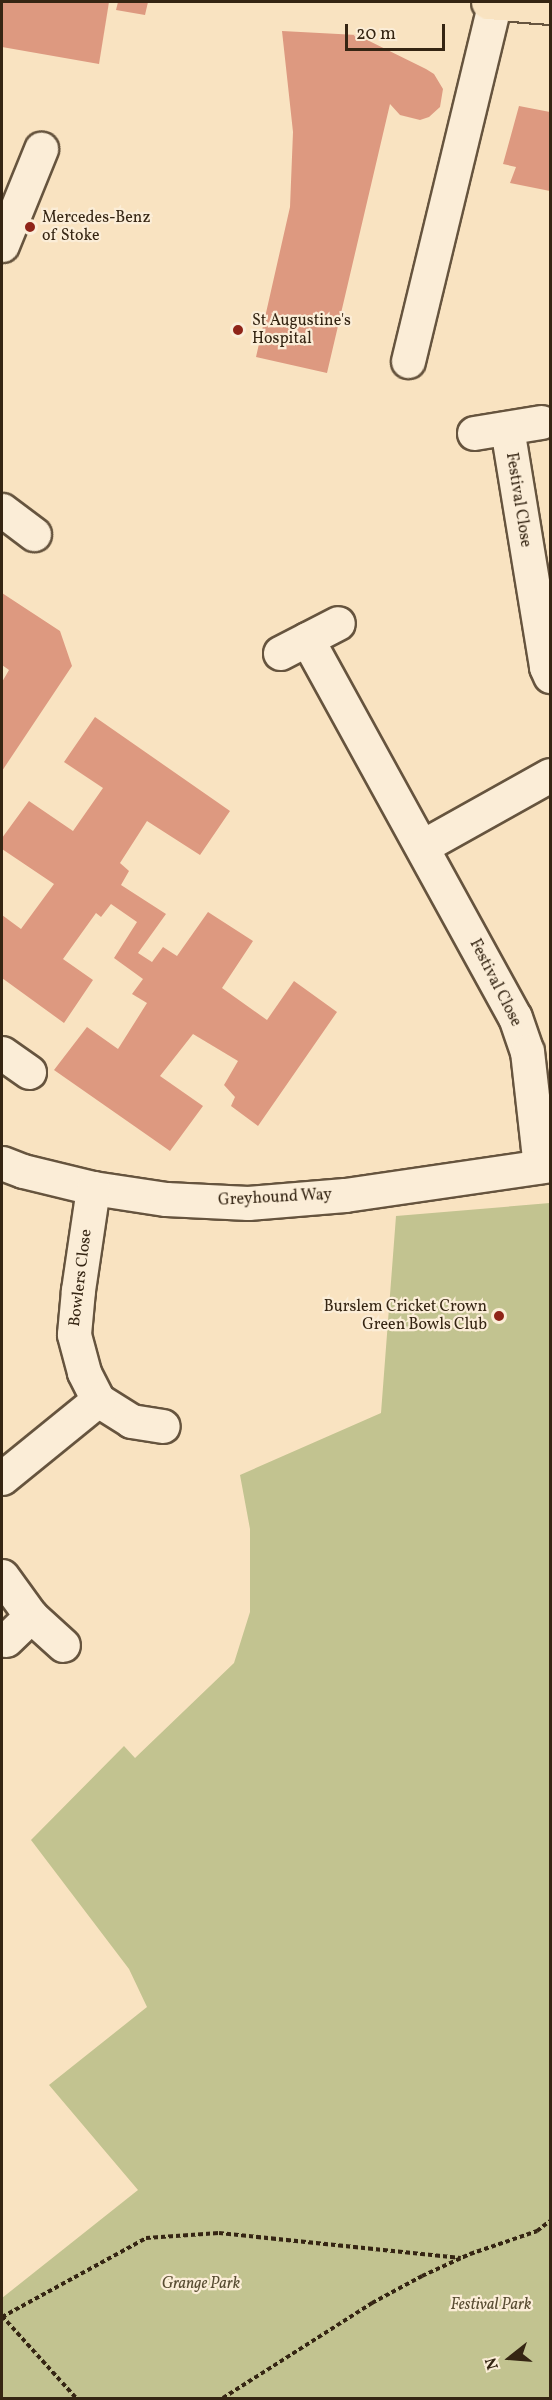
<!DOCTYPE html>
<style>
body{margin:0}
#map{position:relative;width:552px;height:2400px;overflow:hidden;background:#f9e3c1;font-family:Vollkorn,serif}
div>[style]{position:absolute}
.green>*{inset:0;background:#c2c390}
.building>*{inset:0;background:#dd9980}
.path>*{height:4px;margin-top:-2px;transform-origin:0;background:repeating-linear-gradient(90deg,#352513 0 4.5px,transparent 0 7.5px)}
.roads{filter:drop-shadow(2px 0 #66543e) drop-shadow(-2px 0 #66543e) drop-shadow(0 2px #66543e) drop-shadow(0 -2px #66543e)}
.minor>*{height:33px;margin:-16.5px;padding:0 16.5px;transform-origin:16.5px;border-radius:16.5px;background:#fbedd7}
.highway>*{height:33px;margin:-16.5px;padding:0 16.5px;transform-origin:16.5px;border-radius:16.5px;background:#f9e3c1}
.dots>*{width:16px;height:16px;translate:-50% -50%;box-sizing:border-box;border:3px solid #fbedd7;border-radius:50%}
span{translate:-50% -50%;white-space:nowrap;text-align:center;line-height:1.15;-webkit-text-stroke:4.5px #fbedd7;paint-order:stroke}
.poi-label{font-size:16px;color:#352513}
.left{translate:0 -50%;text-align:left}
.right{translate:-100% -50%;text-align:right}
.street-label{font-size:16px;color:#352513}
.park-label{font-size:16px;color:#584c32;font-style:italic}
.frame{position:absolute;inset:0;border:3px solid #352513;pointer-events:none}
.north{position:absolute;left:480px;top:2328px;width:60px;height:60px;-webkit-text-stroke:4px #fbedd7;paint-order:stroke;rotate:253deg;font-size:16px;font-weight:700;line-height:24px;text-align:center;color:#352513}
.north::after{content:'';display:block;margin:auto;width:21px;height:27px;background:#352513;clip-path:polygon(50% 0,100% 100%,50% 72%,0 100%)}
.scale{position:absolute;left:345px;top:24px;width:100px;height:27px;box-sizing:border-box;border:3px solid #352513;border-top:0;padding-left:8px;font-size:18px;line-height:21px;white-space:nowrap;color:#352513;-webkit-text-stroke:4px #fbedd7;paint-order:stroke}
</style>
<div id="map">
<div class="green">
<div style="clip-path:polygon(550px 1203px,550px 2398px,2px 2398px,2px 2298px,138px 2190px,49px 2085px,147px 2007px,129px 1969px,31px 1840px,124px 1746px,135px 1758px,234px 1663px,250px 1612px,250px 1529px,240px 1475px,381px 1413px,396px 1216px)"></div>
</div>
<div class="building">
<div style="clip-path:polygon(2px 2px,109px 2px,99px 64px,2px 47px)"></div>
<div style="clip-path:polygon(118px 2px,148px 2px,145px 15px,116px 10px)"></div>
<div style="clip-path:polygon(282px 31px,357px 35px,426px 69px,434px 74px,443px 89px,440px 107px,429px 117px,420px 120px,400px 115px,390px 104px,327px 373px,256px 357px,290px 207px,293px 132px)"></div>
<div style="clip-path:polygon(519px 106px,550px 112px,550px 191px,510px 183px,516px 167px,503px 164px)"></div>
<div style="clip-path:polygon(2px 593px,60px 631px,72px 666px,2px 771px,2px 682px,9px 670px,2px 665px)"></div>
<div style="clip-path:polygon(95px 717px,230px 811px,200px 855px,147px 821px,120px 863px,129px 871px,121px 885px,166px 914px,138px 953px,152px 962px,163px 947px,177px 956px,208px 912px,253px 941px,222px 988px,267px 1020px,294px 981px,337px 1012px,258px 1126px,231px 1106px,235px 1097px,224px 1085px,238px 1061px,193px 1034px,160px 1076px,203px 1106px,170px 1151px,54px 1070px,87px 1027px,118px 1049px,147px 1003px,132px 994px,143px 979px,114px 958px,137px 922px,111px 904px,101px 917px,96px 913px,63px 959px,93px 980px,64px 1023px,2px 978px,2px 915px,21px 929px,54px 884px,2px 849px,2px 838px,29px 801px,73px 831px,103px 788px,64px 762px)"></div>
</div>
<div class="path">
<div style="left:2px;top:2316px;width:110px;rotate:47.9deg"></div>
<div style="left:2px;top:2317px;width:164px;rotate:-28.7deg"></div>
<div style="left:146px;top:2238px;width:73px;rotate:-3.9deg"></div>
<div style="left:219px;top:2233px;width:243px;rotate:5.9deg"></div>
<div style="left:223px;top:2398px;width:177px;rotate:-32.5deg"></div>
<div style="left:372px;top:2303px;width:57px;rotate:-28.4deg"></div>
<div style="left:422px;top:2276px;width:53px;rotate:-24.6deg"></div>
<div style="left:470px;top:2254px;width:71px;rotate:-18.9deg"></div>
<div style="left:537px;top:2231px;width:16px;rotate:-38deg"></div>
</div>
<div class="roads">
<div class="minor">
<div style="left:2px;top:245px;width:104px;rotate:-67.9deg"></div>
<div style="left:408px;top:361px;width:369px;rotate:-76.4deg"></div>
<div style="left:507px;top:428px;width:242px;rotate:80.7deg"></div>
<div style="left:546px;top:667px;width:10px;rotate:66deg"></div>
<div style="left:474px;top:433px;width:68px;rotate:-9.3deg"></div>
<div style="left:2px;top:510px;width:40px;rotate:37deg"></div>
<div style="left:307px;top:639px;width:431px;rotate:61.2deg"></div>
<div style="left:515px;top:1017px;width:36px;rotate:71deg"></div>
<div style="left:527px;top:1051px;width:116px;rotate:83.6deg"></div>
<div style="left:280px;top:653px;width:65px;rotate:-27.3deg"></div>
<div style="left:423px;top:846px;width:145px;rotate:-29.2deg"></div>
<div style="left:2px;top:1053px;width:33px;rotate:35deg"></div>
<div style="left:2px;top:1163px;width:22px;rotate:21deg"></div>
<div style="left:23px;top:1171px;width:72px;rotate:13.7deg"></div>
<div style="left:93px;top:1188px;width:74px;rotate:8.6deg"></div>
<div style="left:166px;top:1199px;width:82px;rotate:2.8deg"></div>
<div style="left:248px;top:1203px;width:97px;rotate:-4.7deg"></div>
<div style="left:345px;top:1195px;width:207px;rotate:-8.3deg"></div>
<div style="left:98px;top:1400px;width:39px;rotate:32deg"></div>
<div style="left:131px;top:1421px;width:32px;rotate:9deg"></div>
<div style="left:2px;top:1478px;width:124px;rotate:-39.1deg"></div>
<div style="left:98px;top:1400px;width:31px;rotate:-117deg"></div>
<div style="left:84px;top:1372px;width:39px;rotate:-105deg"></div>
<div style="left:74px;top:1334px;width:44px;rotate:-84.8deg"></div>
<div style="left:78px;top:1290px;width:103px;rotate:-81.6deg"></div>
<div style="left:2px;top:1576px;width:49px;rotate:54.1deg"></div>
<div style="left:31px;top:1616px;width:43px;rotate:42.2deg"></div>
<div style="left:6px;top:1640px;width:35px;rotate:-44deg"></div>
</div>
<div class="highway">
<div style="left:488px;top:2px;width:62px;rotate:4.6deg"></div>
</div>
</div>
<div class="dots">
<div style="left:30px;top:227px;background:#8f2418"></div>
<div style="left:238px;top:330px;background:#8f2418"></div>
<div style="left:499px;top:1316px;background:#8f2418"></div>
</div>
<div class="poi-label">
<span class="left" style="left:42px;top:227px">Mercedes-Benz<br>of Stoke</span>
<span class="left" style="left:252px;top:330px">St Augustine's<br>Hospital</span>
<span class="right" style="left:487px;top:1316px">Burslem Cricket Crown<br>Green Bowls Club</span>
</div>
<div class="street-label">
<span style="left:518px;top:500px;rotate:81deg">Festival Close</span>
<span style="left:495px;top:983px;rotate:63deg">Festival Close</span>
<span style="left:275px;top:1198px;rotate:-3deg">Greyhound Way</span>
<span style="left:81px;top:1278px;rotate:-83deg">Bowlers Close</span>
</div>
<div class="park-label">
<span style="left:201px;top:2284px">Grange Park</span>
<span style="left:491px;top:2305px">Festival Park</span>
</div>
<div class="frame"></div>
<div class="north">N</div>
<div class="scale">20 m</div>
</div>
